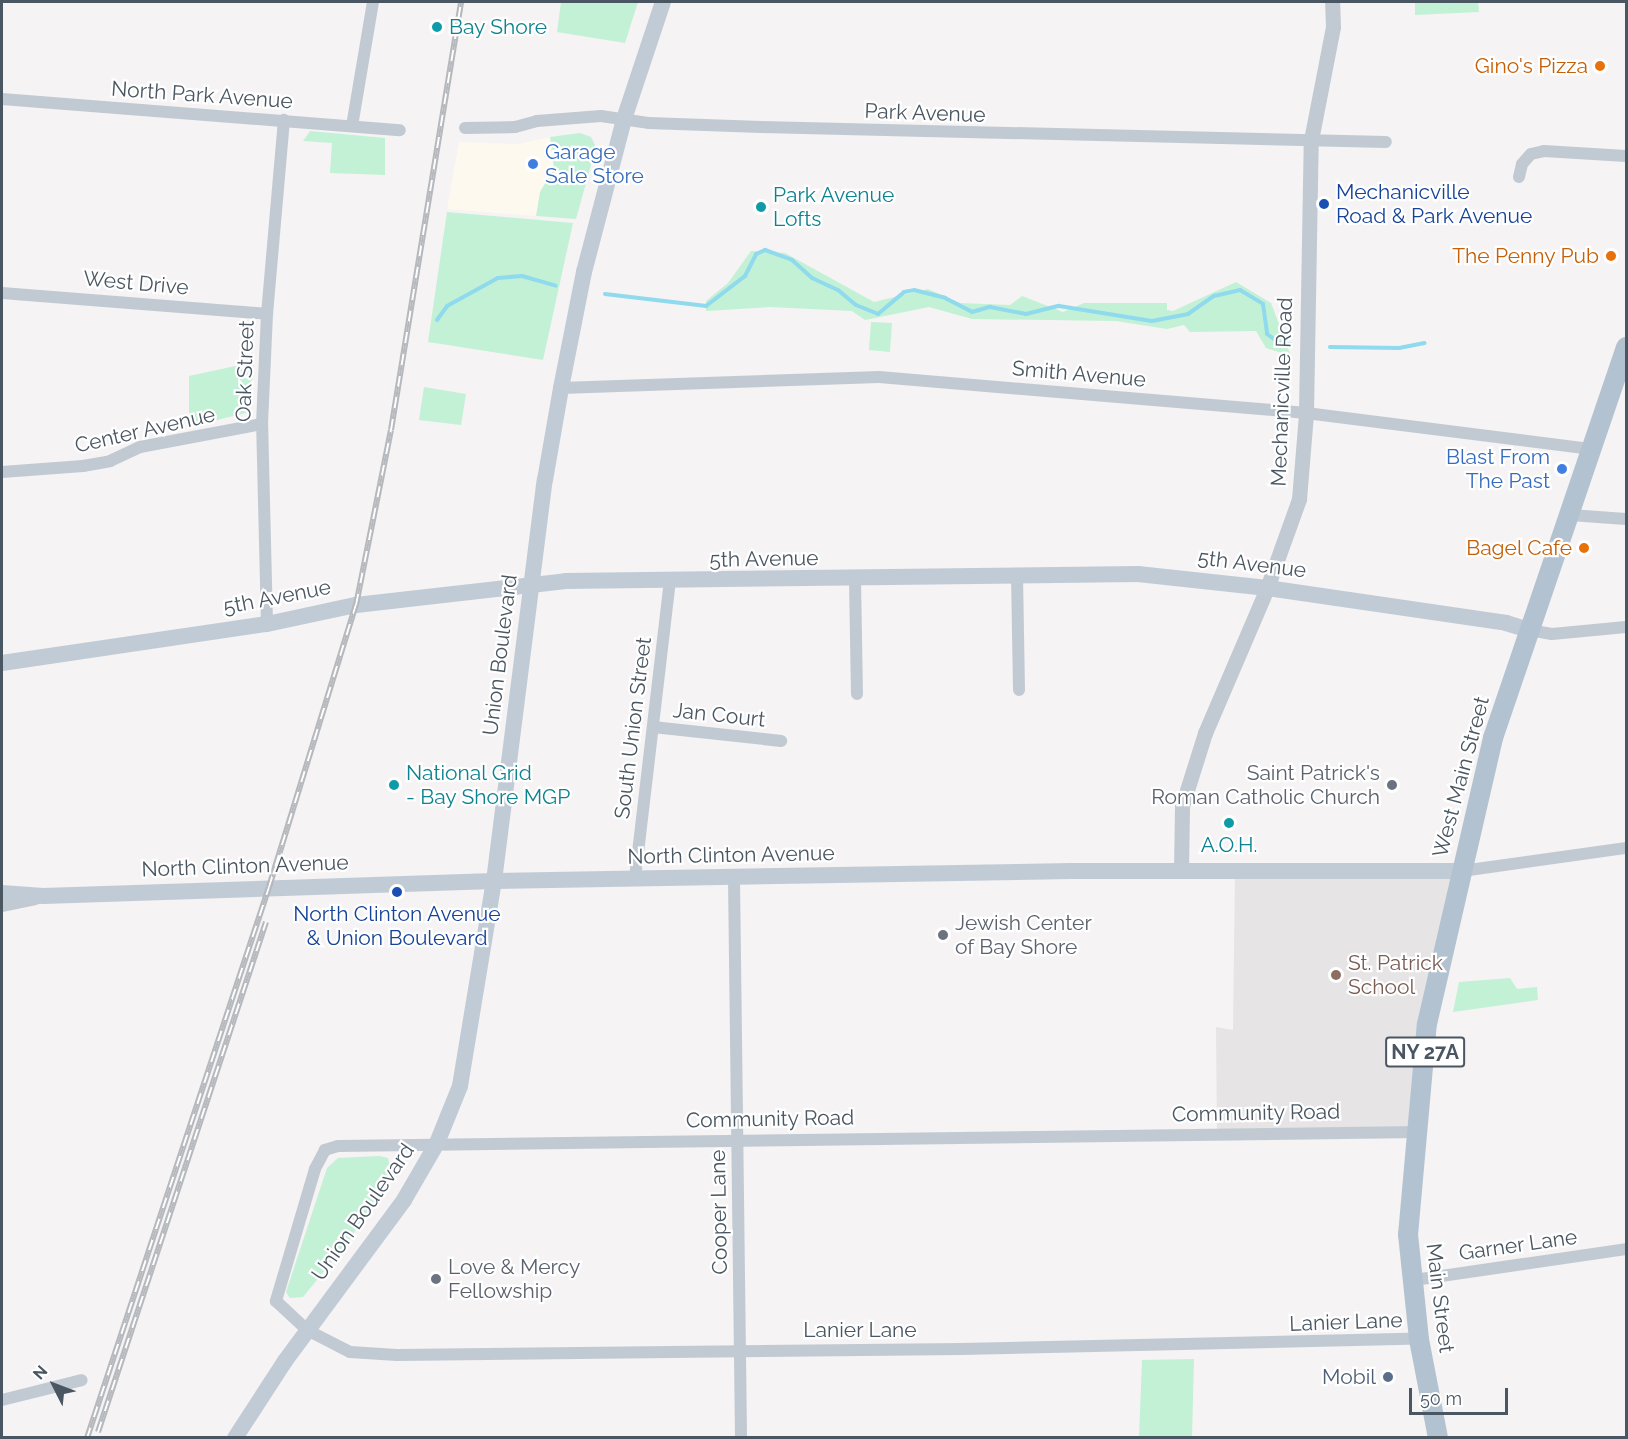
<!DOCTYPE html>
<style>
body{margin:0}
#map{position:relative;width:1628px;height:1439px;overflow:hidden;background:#f5f3f3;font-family:Raleway,sans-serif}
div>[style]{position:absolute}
.commercial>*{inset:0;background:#fdf9ef}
.education>*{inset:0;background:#e6e4e5}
.green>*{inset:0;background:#c3f1d5}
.stream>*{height:4px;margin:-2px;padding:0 2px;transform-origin:2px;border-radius:2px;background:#90daee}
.minor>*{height:12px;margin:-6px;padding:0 6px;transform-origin:6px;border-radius:6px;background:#c1cad2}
.tertiary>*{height:15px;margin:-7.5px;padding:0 7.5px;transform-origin:7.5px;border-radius:7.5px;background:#c1cad2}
.secondary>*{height:16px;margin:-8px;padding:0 8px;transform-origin:8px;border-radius:8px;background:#c1cbd6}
.primary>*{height:20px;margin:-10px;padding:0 10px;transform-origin:10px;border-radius:10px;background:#b3c2d1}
.rail>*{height:6px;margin-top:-3px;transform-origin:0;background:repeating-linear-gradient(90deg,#fff 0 11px,#b5b8bd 0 22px);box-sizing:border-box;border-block:2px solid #b5b8bd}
.dots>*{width:16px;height:16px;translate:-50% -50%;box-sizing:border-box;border:3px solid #fff;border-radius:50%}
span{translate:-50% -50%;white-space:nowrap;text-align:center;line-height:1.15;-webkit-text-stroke:4.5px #fff;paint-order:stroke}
.shield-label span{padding:2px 4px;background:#fff;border:2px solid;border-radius:4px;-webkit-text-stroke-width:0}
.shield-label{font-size:20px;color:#4a5661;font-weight:700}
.culture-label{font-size:21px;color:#0d838f}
.left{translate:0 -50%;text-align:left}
.food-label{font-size:21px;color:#c56008}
.right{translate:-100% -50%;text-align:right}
.street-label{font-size:21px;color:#4a5661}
.shop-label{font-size:21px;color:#366cbe}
.transit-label{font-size:21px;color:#164399}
.worship-label{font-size:21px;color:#5b616d}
.education-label{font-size:21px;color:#785e54}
.service-label{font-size:21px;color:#4e5e75}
.frame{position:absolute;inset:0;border:3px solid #4a5661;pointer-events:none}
.north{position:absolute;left:24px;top:1355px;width:60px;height:60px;-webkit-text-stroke:4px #fff;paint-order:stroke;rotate:312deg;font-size:16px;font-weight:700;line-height:24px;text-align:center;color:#4a5661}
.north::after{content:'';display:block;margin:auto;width:21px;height:27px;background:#4a5661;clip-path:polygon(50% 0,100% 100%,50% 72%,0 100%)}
.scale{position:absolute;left:1409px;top:1388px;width:99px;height:27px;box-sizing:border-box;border:3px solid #4a5661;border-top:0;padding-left:8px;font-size:18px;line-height:21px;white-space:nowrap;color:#4a5661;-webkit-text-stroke:4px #fff;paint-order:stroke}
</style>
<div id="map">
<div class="commercial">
<div style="clip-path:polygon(550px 137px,554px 168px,548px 175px,536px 216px,447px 209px,459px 142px,518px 144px)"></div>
</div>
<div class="education">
<div style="clip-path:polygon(1462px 871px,1418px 1132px,1217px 1133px,1216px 1027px,1233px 1030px,1235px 872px)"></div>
</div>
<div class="green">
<div style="clip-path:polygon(561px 2px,638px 2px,625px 43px,557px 32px)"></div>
<div style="clip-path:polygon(1415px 2px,1478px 2px,1479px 12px,1415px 15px)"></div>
<div style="clip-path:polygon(310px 131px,385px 138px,385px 175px,330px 173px,332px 143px,303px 141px)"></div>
<div style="clip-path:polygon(580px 133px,591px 137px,596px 147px,576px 219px,536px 216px,540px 192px,554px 168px,550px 137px)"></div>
<div style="clip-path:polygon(447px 212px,573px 223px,543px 360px,428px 342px)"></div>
<div style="clip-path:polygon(751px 251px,785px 253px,874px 302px,928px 289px,960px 303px,1010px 305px,1022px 296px,1063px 312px,1084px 303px,1167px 303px,1167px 310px,1173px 311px,1236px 282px,1271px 303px,1291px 356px,1266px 348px,1256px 331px,1190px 332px,1184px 325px,1167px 329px,1116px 321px,972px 319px,929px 307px,865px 320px,852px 311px,770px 307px,706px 311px,706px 301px,728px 283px)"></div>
<div style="clip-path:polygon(871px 322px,892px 323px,890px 352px,869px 350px)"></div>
<div style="clip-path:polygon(254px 362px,249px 412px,189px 427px,189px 376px)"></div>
<div style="clip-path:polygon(424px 387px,466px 394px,461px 425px,419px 420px)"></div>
<div style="clip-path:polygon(1510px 978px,1517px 989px,1537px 987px,1538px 1000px,1453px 1012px,1459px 982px)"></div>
<div style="clip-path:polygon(379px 1156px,388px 1158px,391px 1173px,348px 1242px,303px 1297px,290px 1298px,286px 1292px,327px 1168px,338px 1158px)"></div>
<div style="clip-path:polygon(1194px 1359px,1192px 1437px,1139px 1437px,1142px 1360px)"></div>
</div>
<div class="stream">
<div style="left:605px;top:294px;width:102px;rotate:6.8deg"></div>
<div style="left:706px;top:306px;width:49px;rotate:-37.6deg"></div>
<div style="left:745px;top:276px;width:25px;rotate:-63deg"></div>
<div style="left:756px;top:254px;width:10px;rotate:-24deg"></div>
<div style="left:765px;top:250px;width:29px;rotate:20deg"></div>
<div style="left:792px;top:260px;width:27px;rotate:42deg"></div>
<div style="left:812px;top:278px;width:29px;rotate:25deg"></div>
<div style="left:838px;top:290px;width:23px;rotate:40deg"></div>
<div style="left:856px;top:305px;width:24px;rotate:22deg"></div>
<div style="left:878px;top:314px;width:34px;rotate:-40deg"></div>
<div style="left:904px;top:292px;width:10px;rotate:-11deg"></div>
<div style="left:914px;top:290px;width:32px;rotate:14deg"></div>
<div style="left:945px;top:298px;width:30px;rotate:27deg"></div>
<div style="left:972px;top:312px;width:19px;rotate:-16deg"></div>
<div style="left:990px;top:307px;width:37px;rotate:11deg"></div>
<div style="left:1026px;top:314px;width:34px;rotate:-14deg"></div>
<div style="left:1059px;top:306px;width:94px;rotate:9.2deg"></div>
<div style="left:1152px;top:321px;width:37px;rotate:-11deg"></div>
<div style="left:1188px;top:314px;width:32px;rotate:-35deg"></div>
<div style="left:1214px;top:296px;width:27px;rotate:-13deg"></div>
<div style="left:1240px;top:290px;width:27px;rotate:31deg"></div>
<div style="left:1263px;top:304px;width:30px;rotate:82deg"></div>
<div style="left:1267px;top:334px;width:17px;rotate:36deg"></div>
<div style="left:1281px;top:344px;width:10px"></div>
<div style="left:437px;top:320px;width:17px;rotate:-54deg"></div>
<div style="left:447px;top:306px;width:58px;rotate:-28.8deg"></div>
<div style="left:498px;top:278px;width:24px;rotate:-5deg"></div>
<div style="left:522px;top:276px;width:35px;rotate:16deg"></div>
<div style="left:1330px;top:347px;width:69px;rotate:0.8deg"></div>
<div style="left:1399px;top:348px;width:26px;rotate:-11deg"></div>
</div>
<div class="minor">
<div style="left:2px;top:99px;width:399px;rotate:4.5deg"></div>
<div style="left:352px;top:126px;width:126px;rotate:-80.4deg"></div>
<div style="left:465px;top:128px;width:50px;rotate:-1.1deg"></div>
<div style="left:515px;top:127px;width:23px;rotate:-15deg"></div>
<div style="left:537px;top:121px;width:64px;rotate:-4.5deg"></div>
<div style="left:601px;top:116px;width:49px;rotate:8.3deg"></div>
<div style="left:649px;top:123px;width:112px;rotate:2deg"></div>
<div style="left:761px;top:127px;width:625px;rotate:1.37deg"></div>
<div style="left:1519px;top:177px;width:13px;rotate:-77deg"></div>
<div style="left:1522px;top:164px;width:13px;rotate:-48deg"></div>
<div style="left:1531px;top:154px;width:13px;rotate:-13deg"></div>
<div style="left:1544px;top:151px;width:82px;rotate:3.5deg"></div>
<div style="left:2px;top:293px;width:266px;rotate:4.5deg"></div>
<div style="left:561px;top:388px;width:318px;rotate:-2deg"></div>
<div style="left:879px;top:377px;width:429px;rotate:4.8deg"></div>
<div style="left:1306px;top:413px;width:288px;rotate:7.2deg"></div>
<div style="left:2px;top:472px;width:81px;rotate:-4.2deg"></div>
<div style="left:83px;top:466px;width:27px;rotate:-10deg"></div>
<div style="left:110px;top:461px;width:33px;rotate:-25deg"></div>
<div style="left:140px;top:447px;width:124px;rotate:-10.7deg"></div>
<div style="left:1570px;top:515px;width:56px;rotate:4.1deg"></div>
<div style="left:1017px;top:575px;width:115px;rotate:89deg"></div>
<div style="left:855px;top:580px;width:114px;rotate:89deg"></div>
<div style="left:267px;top:624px;width:200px;rotate:-91.4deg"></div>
<div style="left:262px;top:424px;width:110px;rotate:-87.4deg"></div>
<div style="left:267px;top:314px;width:195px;rotate:-85deg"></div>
<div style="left:1529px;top:630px;width:23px;rotate:10deg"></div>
<div style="left:1552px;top:634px;width:74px;rotate:-5.4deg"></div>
<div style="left:653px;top:727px;width:129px;rotate:6.2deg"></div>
<div style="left:1462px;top:871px;width:166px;rotate:-8deg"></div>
<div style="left:635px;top:878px;width:298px;rotate:-83.3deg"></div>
<div style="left:734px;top:879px;width:559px;rotate:89.28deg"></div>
<div style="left:1418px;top:1132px;width:1080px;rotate:179.26deg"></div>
<div style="left:338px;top:1146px;width:14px;rotate:163deg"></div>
<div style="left:325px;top:1150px;width:21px;rotate:118deg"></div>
<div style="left:315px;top:1169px;width:138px;rotate:106.5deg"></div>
<div style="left:276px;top:1301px;width:42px;rotate:43.1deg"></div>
<div style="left:307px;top:1330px;width:48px;rotate:27.1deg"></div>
<div style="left:350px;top:1352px;width:47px;rotate:3.7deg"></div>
<div style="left:397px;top:1355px;width:564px;rotate:-0.61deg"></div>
<div style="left:961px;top:1349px;width:458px;rotate:-1.3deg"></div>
<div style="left:1414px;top:1280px;width:214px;rotate:-8.3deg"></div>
<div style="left:2px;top:1400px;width:82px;rotate:-14deg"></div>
</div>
<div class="tertiary">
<div style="left:1181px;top:871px;width:65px;rotate:-89.1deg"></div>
<div style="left:1182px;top:806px;width:77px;rotate:-72.5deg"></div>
<div style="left:1205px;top:733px;width:158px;rotate:-66.8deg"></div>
<div style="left:1267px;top:588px;width:95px;rotate:-70.2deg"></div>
<div style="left:1299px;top:499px;width:86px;rotate:-85.3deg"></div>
<div style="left:1306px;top:413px;width:273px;rotate:-89deg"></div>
<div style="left:1311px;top:140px;width:115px;rotate:-79deg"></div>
<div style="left:1333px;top:27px;width:25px;rotate:-92deg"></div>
<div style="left:2px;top:904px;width:33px;rotate:-12deg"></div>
</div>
<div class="secondary">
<div style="left:2px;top:663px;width:268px;rotate:-8.4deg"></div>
<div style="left:267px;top:624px;width:91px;rotate:-12.1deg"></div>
<div style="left:356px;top:605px;width:211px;rotate:-6.5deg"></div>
<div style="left:566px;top:581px;width:572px;rotate:-0.7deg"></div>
<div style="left:1138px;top:574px;width:130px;rotate:6.2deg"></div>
<div style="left:1267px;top:588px;width:242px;rotate:8.3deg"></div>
<div style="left:1506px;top:623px;width:24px;rotate:17deg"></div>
<div style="left:2px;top:893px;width:41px;rotate:4.2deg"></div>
<div style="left:43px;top:896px;width:451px;rotate:-1.9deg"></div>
<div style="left:494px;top:881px;width:577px;rotate:-0.99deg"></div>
<div style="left:1071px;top:871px;width:391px"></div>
<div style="left:235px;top:1438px;width:92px;rotate:-57deg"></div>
<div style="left:285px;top:1361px;width:200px;rotate:-53.5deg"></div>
<div style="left:404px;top:1200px;width:66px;rotate:-59.9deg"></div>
<div style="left:437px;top:1143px;width:61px;rotate:-68deg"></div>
<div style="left:460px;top:1086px;width:208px;rotate:-80.6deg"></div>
<div style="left:494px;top:881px;width:404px;rotate:-82.8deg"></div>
<div style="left:545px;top:480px;width:93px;rotate:-80.1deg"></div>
<div style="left:561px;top:388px;width:118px;rotate:-78.8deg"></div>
<div style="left:584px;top:272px;width:161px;rotate:-75.3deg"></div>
<div style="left:625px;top:116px;width:120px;rotate:-71.6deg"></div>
</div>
<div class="primary">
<div style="left:1438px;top:1438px;width:101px;rotate:-100.9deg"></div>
<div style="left:1419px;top:1339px;width:105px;rotate:-96deg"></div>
<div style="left:1408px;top:1235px;width:212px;rotate:-84.9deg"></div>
<div style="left:1427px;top:1024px;width:294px;rotate:-77deg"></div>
<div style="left:1493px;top:738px;width:413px;rotate:-71.2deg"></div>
</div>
<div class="rail">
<div style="left:98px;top:1432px;width:537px;rotate:-71.77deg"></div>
<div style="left:87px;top:1438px;width:580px;rotate:-71.72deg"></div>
<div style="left:269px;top:887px;width:295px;rotate:-72.9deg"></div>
<div style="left:356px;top:605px;width:178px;rotate:-78.7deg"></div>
<div style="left:391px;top:430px;width:434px;rotate:-80.7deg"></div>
</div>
<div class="dots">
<div style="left:437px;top:27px;background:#0f9aa8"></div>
<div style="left:1600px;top:66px;background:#e8710a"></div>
<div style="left:533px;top:164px;background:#3f7fe0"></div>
<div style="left:1324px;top:204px;background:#1a4fb4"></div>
<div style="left:761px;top:207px;background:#0f9aa8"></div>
<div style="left:1611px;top:256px;background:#e8710a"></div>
<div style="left:1562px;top:469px;background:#3f7fe0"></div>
<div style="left:1584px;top:548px;background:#e8710a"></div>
<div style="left:394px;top:785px;background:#0f9aa8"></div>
<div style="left:1392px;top:785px;background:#6b7280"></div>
<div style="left:1229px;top:823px;background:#0f9aa8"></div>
<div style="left:397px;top:892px;background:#1a4fb4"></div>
<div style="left:943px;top:935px;background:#6b7280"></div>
<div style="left:1336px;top:975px;background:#8d6e63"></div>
<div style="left:436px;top:1279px;background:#6b7280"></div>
<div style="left:1388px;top:1377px;background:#5c6f8a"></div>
</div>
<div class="shield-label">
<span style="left:1425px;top:1052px">NY 27A</span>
</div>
<div class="culture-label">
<span class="left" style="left:449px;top:27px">Bay Shore</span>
<span class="left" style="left:773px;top:207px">Park Avenue<br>Lofts</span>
<span class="left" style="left:406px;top:785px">National Grid<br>- Bay Shore MGP</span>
<span style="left:1229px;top:845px">A.O.H.</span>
</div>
<div class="food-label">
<span class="right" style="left:1588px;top:66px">Gino's Pizza</span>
<span class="right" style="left:1599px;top:256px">The Penny Pub</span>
<span class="right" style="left:1572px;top:548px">Bagel Cafe</span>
</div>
<div class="street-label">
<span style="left:202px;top:95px;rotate:4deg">North Park Avenue</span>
<span style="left:925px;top:113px;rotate:2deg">Park Avenue</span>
<span style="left:136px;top:283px;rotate:5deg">West Drive</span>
<span style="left:245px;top:371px;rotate:-88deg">Oak Street</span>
<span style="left:1079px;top:374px;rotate:5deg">Smith Avenue</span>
<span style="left:1282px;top:392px;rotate:-88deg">Mechanicville Road</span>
<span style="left:145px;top:430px;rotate:-13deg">Center Avenue</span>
<span style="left:764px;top:559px;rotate:-1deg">5th Avenue</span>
<span style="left:1252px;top:564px;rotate:7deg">5th Avenue</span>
<span style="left:277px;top:597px;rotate:-11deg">5th Avenue</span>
<span style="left:500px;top:655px;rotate:-83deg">Union Boulevard</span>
<span style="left:719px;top:715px;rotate:6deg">Jan Court</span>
<span style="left:633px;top:728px;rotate:-83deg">South Union Street</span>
<span style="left:1461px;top:777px;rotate:-75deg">West Main Street</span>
<span style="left:731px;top:855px;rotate:-1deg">North Clinton Avenue</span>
<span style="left:245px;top:866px;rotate:-2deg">North Clinton Avenue</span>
<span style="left:1256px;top:1113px;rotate:-1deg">Community Road</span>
<span style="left:770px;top:1119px;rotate:-1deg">Community Road</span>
<span style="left:363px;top:1212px;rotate:-55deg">Union Boulevard</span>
<span style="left:719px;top:1212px;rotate:-91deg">Cooper Lane</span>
<span style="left:1518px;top:1245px;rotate:-8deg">Garner Lane</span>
<span style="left:1440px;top:1298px;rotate:83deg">Main Street</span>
<span style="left:1346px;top:1322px;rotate:-2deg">Lanier Lane</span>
<span style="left:860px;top:1330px">Lanier Lane</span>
</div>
<div class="shop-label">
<span class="left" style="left:545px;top:164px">Garage<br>Sale Store</span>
<span class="right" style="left:1550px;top:469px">Blast From<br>The Past</span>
</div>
<div class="transit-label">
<span class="left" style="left:1336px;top:204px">Mechanicville<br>Road &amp; Park Avenue</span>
<span style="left:397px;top:926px">North Clinton Avenue<br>&amp; Union Boulevard</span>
</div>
<div class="worship-label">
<span class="right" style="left:1380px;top:785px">Saint Patrick's<br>Roman Catholic Church</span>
<span class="left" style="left:955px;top:935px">Jewish Center<br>of Bay Shore</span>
<span class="left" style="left:448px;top:1279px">Love &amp; Mercy<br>Fellowship</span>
</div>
<div class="education-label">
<span class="left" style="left:1348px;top:975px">St. Patrick<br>School</span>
</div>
<div class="service-label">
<span class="right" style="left:1376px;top:1377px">Mobil</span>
</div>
<div class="frame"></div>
<div class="north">N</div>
<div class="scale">50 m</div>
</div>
